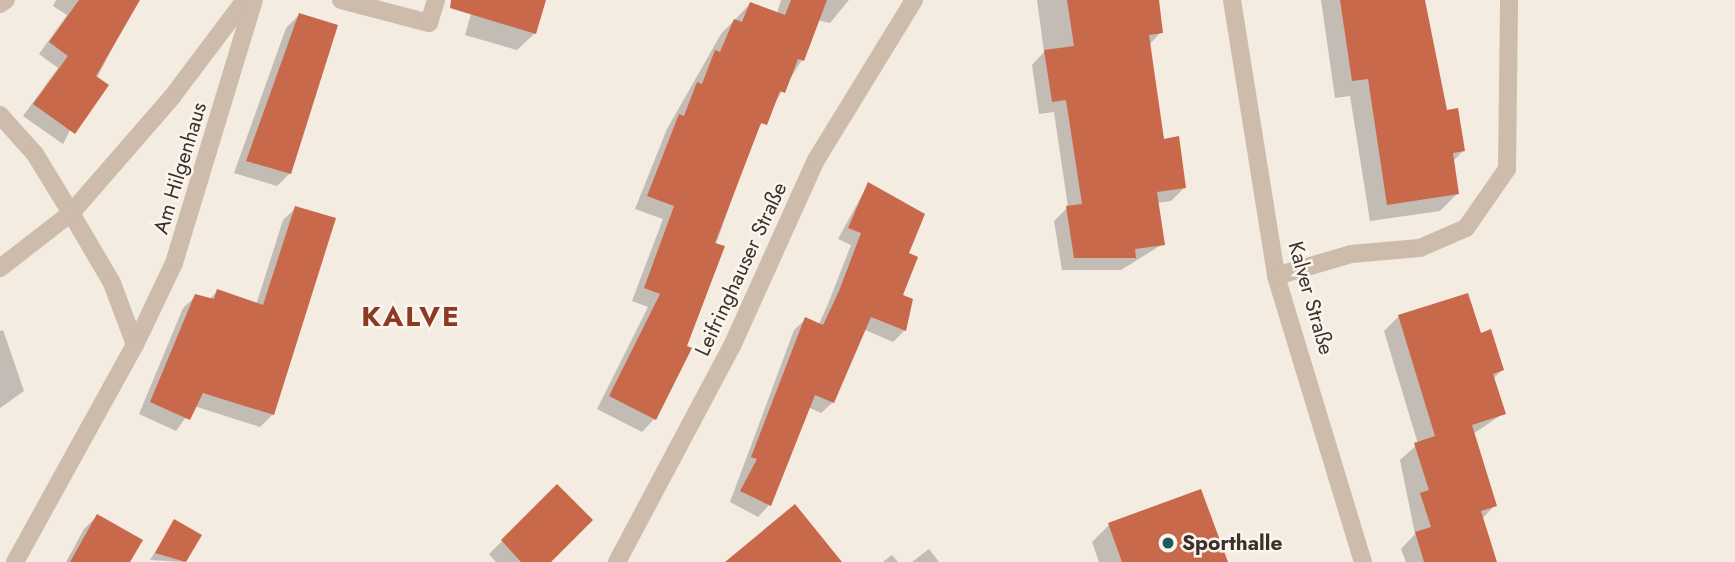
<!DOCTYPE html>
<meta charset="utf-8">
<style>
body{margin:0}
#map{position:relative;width:1735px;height:562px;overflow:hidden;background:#f4ebe1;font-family:Jost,sans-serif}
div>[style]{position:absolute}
.shadow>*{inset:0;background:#0003}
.building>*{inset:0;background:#c8694b}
.minor>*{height:18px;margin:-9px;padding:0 9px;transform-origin:9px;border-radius:9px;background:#cdbbac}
.dots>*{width:19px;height:19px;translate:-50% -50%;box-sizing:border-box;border:4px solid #fbf5ee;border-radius:50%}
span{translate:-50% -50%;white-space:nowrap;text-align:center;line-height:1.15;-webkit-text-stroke:5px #fbf5ee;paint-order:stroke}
.street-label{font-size:21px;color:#3b302b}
.poi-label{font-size:21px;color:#3b302b;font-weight:700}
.left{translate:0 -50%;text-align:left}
.district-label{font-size:28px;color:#8c3b22;font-weight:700;letter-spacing:2px}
</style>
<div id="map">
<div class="shadow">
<div style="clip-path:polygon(56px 0,137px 0,63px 144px,23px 116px,58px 68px,39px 54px,67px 15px,53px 6px)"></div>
<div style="clip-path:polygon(475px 0,545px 0,535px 33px,517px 50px,465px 35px)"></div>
<div style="clip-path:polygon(781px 0,849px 0,830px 23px,817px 20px,802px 60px,755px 134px,654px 419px,642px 432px,597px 409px,648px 307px,632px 301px,663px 219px,635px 209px,667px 129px,721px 34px,750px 4px,777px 14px)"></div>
<div style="clip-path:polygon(1037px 0,1157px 0,1161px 32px,1149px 45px,1163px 141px,1184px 188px,1171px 201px,1157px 203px,1163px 244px,1121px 270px,1062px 270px,1054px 221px,1068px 207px,1054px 112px,1039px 114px,1032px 65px,1044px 52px)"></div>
<div style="clip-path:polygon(1321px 0,1424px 0,1446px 112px,1463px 151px,1453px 161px,1457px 194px,1440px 211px,1370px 221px,1350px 96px,1335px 98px)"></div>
<div style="clip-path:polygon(299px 15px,290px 173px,277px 186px,234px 173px,286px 28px)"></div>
<div style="clip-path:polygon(868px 184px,907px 254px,901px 296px,911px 300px,904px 331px,893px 342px,863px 329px,833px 402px,821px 413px,808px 407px,769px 505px,758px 517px,730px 502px,794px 330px,806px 319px,819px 324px,828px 304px,851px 245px,838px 239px)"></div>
<div style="clip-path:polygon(296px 208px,273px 414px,260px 427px,194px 406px,176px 431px,139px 414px,183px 308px,196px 296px,209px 300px,217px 291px,256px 305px,283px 220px)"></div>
<div style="clip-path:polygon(1399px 316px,1479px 335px,1502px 370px,1493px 379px,1504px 413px,1473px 434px,1495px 505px,1482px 519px,1495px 562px,1406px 562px,1401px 549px,1415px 534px,1400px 460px,1418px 444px,1384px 331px)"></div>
<div style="clip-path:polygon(3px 330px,24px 391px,0 408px,0 331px)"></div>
<div style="clip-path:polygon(557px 487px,549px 562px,496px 562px,489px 554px)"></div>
<div style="clip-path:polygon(97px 516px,128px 562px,66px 562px,84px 529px)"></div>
<div style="clip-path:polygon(174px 522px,199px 535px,184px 562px,150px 560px)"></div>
<div style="clip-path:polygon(1109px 525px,1227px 562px,1099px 562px,1092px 542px)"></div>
<div style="clip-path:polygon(929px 549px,939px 562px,912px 562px)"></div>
<div style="clip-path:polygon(892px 555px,898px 562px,883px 562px)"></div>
</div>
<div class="building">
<div style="clip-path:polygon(79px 0,140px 0,96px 76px,109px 85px,75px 134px,33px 104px,68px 56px,49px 42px)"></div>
<div style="clip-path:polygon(451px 0,546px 0,536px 34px,450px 8px)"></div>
<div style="clip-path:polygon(791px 0,827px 0,804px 61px,798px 59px,785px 93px,780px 91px,767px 125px,761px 123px,715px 243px,725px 246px,687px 346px,692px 348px,656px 420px,609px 396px,660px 294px,644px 288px,674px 206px,647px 196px,679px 114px,684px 116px,697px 82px,702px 84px,715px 50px,720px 52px,734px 19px,742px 22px,750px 2px,785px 15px)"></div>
<div style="clip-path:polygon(1067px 0,1159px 0,1163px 33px,1149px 35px,1164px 139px,1179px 136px,1186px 188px,1157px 192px,1165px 245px,1135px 249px,1136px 258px,1074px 258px,1066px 206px,1082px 204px,1066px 100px,1052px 102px,1044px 50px,1074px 46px)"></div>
<div style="clip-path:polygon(1340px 0,1425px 0,1447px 110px,1458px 108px,1465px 151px,1453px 153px,1459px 194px,1387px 205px,1368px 79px,1352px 81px)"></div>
<div style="clip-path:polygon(299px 13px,338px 25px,291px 174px,246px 161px)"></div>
<div style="clip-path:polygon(868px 182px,925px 214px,909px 253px,918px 257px,903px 295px,913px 299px,906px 331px,871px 317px,834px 403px,815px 395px,771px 506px,740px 491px,757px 459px,751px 457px,805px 317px,823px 325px,839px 291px,861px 233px,848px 228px)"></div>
<div style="clip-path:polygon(295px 206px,336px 218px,274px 415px,203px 393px,190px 420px,150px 402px,195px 294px,214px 299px,217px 289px,263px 305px)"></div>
<div style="clip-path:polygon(1468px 293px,1481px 333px,1491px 329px,1504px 370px,1493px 374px,1506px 414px,1472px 425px,1497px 506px,1481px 511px,1497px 562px,1424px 562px,1415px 532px,1431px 527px,1420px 493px,1429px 490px,1414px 443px,1435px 436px,1398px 315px)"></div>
<div style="clip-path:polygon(557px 484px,593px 520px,551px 562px,521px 562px,501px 540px)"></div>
<div style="clip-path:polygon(1201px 489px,1228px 562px,1122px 562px,1108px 523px)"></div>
<div style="clip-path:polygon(795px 504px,842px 562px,725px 562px)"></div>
<div style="clip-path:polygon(97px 514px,143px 540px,130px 562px,70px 562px)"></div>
<div style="clip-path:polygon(174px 519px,202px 535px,186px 562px,155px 553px)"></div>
</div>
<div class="minor">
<div style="left:245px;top:0;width:121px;rotate:127deg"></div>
<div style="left:172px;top:97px;width:154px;rotate:131deg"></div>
<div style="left:71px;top:213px;width:81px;rotate:59.6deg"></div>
<div style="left:112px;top:283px;width:66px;rotate:69.6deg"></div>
<div style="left:135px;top:345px;width:91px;rotate:-64.6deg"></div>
<div style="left:174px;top:263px;width:275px;rotate:-73.1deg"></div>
<div style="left:341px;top:0;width:91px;rotate:14.6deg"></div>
<div style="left:429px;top:23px;width:24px;rotate:-73deg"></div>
<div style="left:1232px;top:0;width:279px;rotate:80.9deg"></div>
<div style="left:1276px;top:276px;width:299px;rotate:73.1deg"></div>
<div style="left:0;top:4px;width:7px;rotate:-34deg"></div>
<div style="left:0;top:115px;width:52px;rotate:48.1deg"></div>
<div style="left:35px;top:154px;width:69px;rotate:58.6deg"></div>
<div style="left:71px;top:213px;width:90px;rotate:142.2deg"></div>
<div style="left:1276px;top:276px;width:78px;rotate:-16.3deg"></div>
<div style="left:1351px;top:254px;width:69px;rotate:-5deg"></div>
<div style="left:1420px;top:248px;width:50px;rotate:-23.5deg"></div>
<div style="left:1466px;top:228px;width:72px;rotate:-55.2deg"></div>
<div style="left:1507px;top:169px;width:169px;rotate:-89.3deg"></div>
<div style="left:15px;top:562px;width:248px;rotate:-61.1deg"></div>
<div style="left:617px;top:562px;width:245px;rotate:-62deg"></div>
<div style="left:732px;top:346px;width:204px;rotate:-65.7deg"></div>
<div style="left:816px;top:160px;width:188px;rotate:-58.5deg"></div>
</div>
<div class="dots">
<div style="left:1168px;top:543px;background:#1f5a5e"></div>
</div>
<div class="street-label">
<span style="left:180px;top:168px;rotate:-73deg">Am Hilgenhaus</span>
<span style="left:741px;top:269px;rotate:-65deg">Leifringhauser Straße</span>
<span style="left:1311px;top:298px;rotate:74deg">Kalver Straße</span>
</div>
<div class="poi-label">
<span class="left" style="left:1182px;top:543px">Sporthalle</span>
</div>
<div class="district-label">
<span style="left:411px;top:317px">KALVE</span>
</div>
</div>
